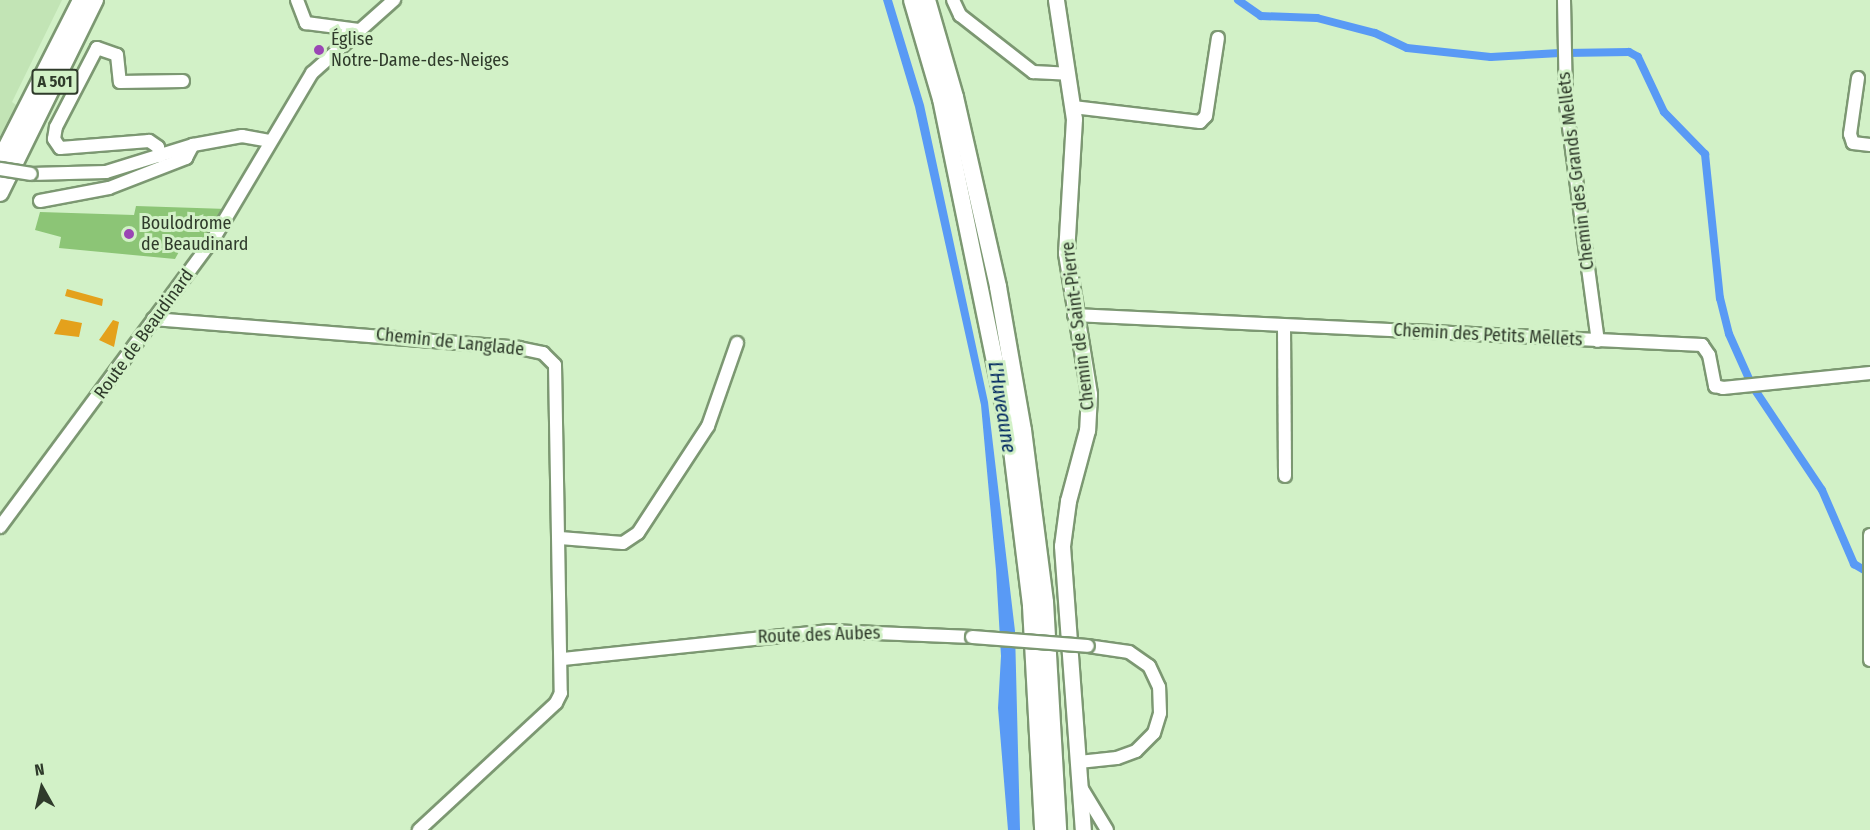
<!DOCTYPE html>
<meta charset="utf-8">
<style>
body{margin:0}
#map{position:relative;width:1870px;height:830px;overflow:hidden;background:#d2f1c7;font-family:"Fira Sans Condensed",sans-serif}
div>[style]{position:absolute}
.built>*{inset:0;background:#c2e4b5}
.green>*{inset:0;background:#8cc576}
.water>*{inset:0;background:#599af5}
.canal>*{height:8px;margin:-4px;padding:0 4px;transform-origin:4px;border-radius:4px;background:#599af5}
.building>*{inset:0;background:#e4a11c}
.roads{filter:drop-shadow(2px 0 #7c9872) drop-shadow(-2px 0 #7c9872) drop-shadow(0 2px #7c9872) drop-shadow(0 -2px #7c9872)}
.minor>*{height:12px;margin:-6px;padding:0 6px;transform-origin:6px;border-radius:6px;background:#fff}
.major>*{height:15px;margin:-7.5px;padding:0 7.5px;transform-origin:7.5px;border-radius:7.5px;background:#fff}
.highway>*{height:16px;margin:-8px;padding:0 8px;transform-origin:8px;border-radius:8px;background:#fff}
.bridges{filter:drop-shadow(2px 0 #7c9872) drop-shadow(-2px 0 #7c9872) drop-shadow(0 2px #7c9872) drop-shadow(0 -2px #7c9872)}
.minor-bridge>*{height:12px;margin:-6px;padding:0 6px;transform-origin:6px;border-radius:6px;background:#fff}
.dots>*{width:16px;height:16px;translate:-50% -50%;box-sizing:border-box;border:3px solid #d2f1c7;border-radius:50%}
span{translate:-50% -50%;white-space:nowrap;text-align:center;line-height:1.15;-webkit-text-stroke:6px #d2f1c7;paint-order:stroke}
.shield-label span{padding:2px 4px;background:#d2f1c7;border:2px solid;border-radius:4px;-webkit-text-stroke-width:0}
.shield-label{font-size:16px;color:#2f3b2b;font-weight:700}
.poi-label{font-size:18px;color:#2f3b2b}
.left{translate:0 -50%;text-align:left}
.street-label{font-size:18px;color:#2f3b2b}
.water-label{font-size:20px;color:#002860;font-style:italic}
.north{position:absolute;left:12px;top:758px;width:60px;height:60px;-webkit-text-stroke:4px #d2f1c7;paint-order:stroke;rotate:352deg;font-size:16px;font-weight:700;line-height:24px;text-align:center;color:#2f3b2b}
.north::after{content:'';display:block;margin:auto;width:21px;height:27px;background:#2f3b2b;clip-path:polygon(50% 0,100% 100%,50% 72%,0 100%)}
</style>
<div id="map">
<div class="built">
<div style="clip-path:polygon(0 0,62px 0,12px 102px,19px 107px,0 136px)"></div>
</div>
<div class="green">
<div style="clip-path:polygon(136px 206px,227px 209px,205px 242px,186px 239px,175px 259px,59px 248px,61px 237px,35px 230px,40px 212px,134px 215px)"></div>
</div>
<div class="water">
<div style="clip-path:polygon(883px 0,892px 0,924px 105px,988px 402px,1015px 631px,1020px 830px,1008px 830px,998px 708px,1001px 656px,996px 570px,981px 405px,915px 107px)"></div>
</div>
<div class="canal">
<div style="left:1238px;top:0;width:28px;rotate:35deg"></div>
<div style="left:1261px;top:16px;width:56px;rotate:2deg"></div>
<div style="left:1317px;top:18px;width:60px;rotate:14.5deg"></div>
<div style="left:1375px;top:33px;width:35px;rotate:25deg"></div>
<div style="left:1407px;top:48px;width:84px;rotate:6.1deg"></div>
<div style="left:1491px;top:57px;width:69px;rotate:-3.3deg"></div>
<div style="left:1565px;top:53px;width:64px;rotate:-0.9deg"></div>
<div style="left:1629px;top:52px;width:10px;rotate:29deg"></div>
<div style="left:1638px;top:57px;width:61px;rotate:64.7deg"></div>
<div style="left:1664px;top:112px;width:59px;rotate:45.7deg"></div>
<div style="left:1705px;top:154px;width:145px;rotate:84.1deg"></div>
<div style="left:1720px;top:298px;width:37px;rotate:76deg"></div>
<div style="left:1729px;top:334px;width:51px;rotate:65.9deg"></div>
<div style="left:1753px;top:387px;width:124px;rotate:56.2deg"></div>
<div style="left:1822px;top:490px;width:81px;rotate:66.6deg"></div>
<div style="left:1854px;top:564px;width:12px;rotate:31deg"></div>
</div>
<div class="building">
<div style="clip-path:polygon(67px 289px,103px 299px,102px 306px,65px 296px)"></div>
<div style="clip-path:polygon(61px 319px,82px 323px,79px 337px,54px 334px)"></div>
<div style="clip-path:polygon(113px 320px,119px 322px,114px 347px,99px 340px)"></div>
</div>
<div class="roads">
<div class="minor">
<div style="left:297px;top:0;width:25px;rotate:69deg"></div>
<div style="left:306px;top:23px;width:53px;rotate:7.5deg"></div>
<div style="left:953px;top:0;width:17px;rotate:65deg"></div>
<div style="left:960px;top:15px;width:93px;rotate:38deg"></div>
<div style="left:1033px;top:72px;width:35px;rotate:3deg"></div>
<div style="left:1564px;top:0;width:105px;rotate:88.9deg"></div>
<div style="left:1566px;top:105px;width:238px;rotate:82.3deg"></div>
<div style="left:1858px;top:78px;width:57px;rotate:98.1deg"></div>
<div style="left:1850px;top:134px;width:9px;rotate:72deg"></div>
<div style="left:1853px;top:143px;width:17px;rotate:7deg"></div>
<div style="left:1073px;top:107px;width:128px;rotate:6.7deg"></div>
<div style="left:1200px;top:122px;width:8px;rotate:-45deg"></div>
<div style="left:1206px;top:116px;width:79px;rotate:-81.3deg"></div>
<div style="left:160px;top:156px;width:9px;rotate:-103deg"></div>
<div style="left:158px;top:147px;width:11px;rotate:-146deg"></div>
<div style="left:149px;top:141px;width:89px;rotate:175.5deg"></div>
<div style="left:60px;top:148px;width:11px;rotate:-124deg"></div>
<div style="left:54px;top:139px;width:12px;rotate:-81deg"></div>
<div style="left:56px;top:127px;width:89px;rotate:-62.6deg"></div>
<div style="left:97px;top:48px;width:21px;rotate:19deg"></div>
<div style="left:117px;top:55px;width:27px;rotate:84deg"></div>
<div style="left:120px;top:82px;width:63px;rotate:-0.9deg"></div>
<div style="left:31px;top:174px;width:75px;rotate:-1.5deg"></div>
<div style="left:106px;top:172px;width:91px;rotate:-17.2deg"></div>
<div style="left:193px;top:145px;width:50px;rotate:-10.4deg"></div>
<div style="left:242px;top:136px;width:29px;rotate:10deg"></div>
<div style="left:40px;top:201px;width:70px;rotate:-10.7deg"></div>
<div style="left:109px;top:188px;width:83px;rotate:-21.3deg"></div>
<div style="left:186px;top:158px;width:15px;rotate:-62deg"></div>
<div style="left:1074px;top:315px;width:629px;rotate:2.73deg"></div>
<div style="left:1702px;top:345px;width:12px;rotate:55deg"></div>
<div style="left:1709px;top:355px;width:32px;rotate:79deg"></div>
<div style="left:1715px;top:386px;width:8px;rotate:14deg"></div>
<div style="left:1723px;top:388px;width:148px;rotate:-5.8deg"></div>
<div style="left:153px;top:319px;width:367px;rotate:4.5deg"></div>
<div style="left:519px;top:348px;width:25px;rotate:12deg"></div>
<div style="left:543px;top:353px;width:17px;rotate:45deg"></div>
<div style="left:555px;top:365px;width:328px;rotate:89deg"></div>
<div style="left:561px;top:693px;width:11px;rotate:117deg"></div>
<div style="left:556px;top:703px;width:187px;rotate:137.2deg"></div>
<div style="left:1284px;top:328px;width:148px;rotate:89.6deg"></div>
<div style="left:0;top:527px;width:360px;rotate:-53.5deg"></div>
<div style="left:214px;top:238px;width:192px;rotate:-59.3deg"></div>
<div style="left:312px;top:73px;width:110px;rotate:-41.7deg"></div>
<div style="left:1870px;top:535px;width:125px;rotate:90deg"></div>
<div style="left:560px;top:538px;width:63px;rotate:4.5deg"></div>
<div style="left:623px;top:543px;width:18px;rotate:-34deg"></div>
<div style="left:638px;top:533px;width:128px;rotate:-56.8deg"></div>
<div style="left:708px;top:426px;width:88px;rotate:-70.7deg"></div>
<div style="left:563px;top:659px;width:266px;rotate:-6deg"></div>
<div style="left:828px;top:631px;width:144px;rotate:2.4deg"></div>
<div style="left:1079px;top:762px;width:38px;rotate:-6deg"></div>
<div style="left:1117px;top:758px;width:20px;rotate:-20deg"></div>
<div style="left:1136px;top:751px;width:25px;rotate:-45deg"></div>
<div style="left:1154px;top:733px;width:21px;rotate:-73deg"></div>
<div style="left:1160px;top:713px;width:26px;rotate:-92deg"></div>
<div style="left:1159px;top:687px;width:23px;rotate:-115deg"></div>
<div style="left:1149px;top:666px;width:24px;rotate:-145deg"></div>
<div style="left:1129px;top:652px;width:41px;rotate:-171.7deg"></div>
<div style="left:1081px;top:787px;width:50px;rotate:58.8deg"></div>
</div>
<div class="major">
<div style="left:1056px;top:0;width:120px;rotate:81.4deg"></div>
<div style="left:1074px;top:119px;width:134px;rotate:93.4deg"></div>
<div style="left:1066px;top:253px;width:143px;rotate:80.7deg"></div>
<div style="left:1089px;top:394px;width:36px;rotate:93deg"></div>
<div style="left:1087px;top:430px;width:73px;rotate:105deg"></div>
<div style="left:1068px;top:501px;width:45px;rotate:97.6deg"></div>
<div style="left:1062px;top:546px;width:285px;rotate:85.8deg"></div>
</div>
<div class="highway">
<div style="left:912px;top:0;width:103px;rotate:73.7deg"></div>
<div style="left:941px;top:99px;width:342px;rotate:78.4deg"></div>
<div style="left:1010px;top:434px;width:173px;rotate:83deg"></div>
<div style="left:1031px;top:606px;width:224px;rotate:86.9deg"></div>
<div style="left:927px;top:0;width:101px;rotate:73.9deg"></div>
<div style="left:955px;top:97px;width:195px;rotate:77.2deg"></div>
<div style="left:998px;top:287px;width:145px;rotate:80.1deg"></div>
<div style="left:1023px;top:430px;width:173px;rotate:82.7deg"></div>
<div style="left:1045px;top:602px;width:228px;rotate:86.7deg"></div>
<div style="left:0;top:160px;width:179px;rotate:-63.1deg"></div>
<div style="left:0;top:193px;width:215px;rotate:-63.8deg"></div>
</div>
</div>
<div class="bridges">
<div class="minor-bridge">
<div style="left:0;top:169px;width:31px;rotate:9deg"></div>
<div style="left:972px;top:637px;width:116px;rotate:4.4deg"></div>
</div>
</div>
<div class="dots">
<div style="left:319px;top:50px;background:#9a46b4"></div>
<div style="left:129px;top:234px;background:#9a46b4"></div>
</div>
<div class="shield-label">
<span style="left:55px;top:82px">A 501</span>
</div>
<div class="poi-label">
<span class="left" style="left:331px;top:50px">Église<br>Notre-Dame-des-Neiges</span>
<span class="left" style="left:141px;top:234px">Boulodrome<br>de Beaudinard</span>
</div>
<div class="street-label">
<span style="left:1576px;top:171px;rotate:-97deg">Chemin des Grands Mellets</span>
<span style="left:1078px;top:326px;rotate:-97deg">Chemin de Saint-Pierre</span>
<span style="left:144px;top:334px;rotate:-54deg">Route de Beaudinard</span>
<span style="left:1488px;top:335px;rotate:3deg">Chemin des Petits Mellets</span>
<span style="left:450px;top:342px;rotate:6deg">Chemin de Langlade</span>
<span style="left:819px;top:635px;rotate:-2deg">Route des Aubes</span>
</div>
<div class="water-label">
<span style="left:1002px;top:407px;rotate:81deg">L'Huveaune</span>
</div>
<div class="north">N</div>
</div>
